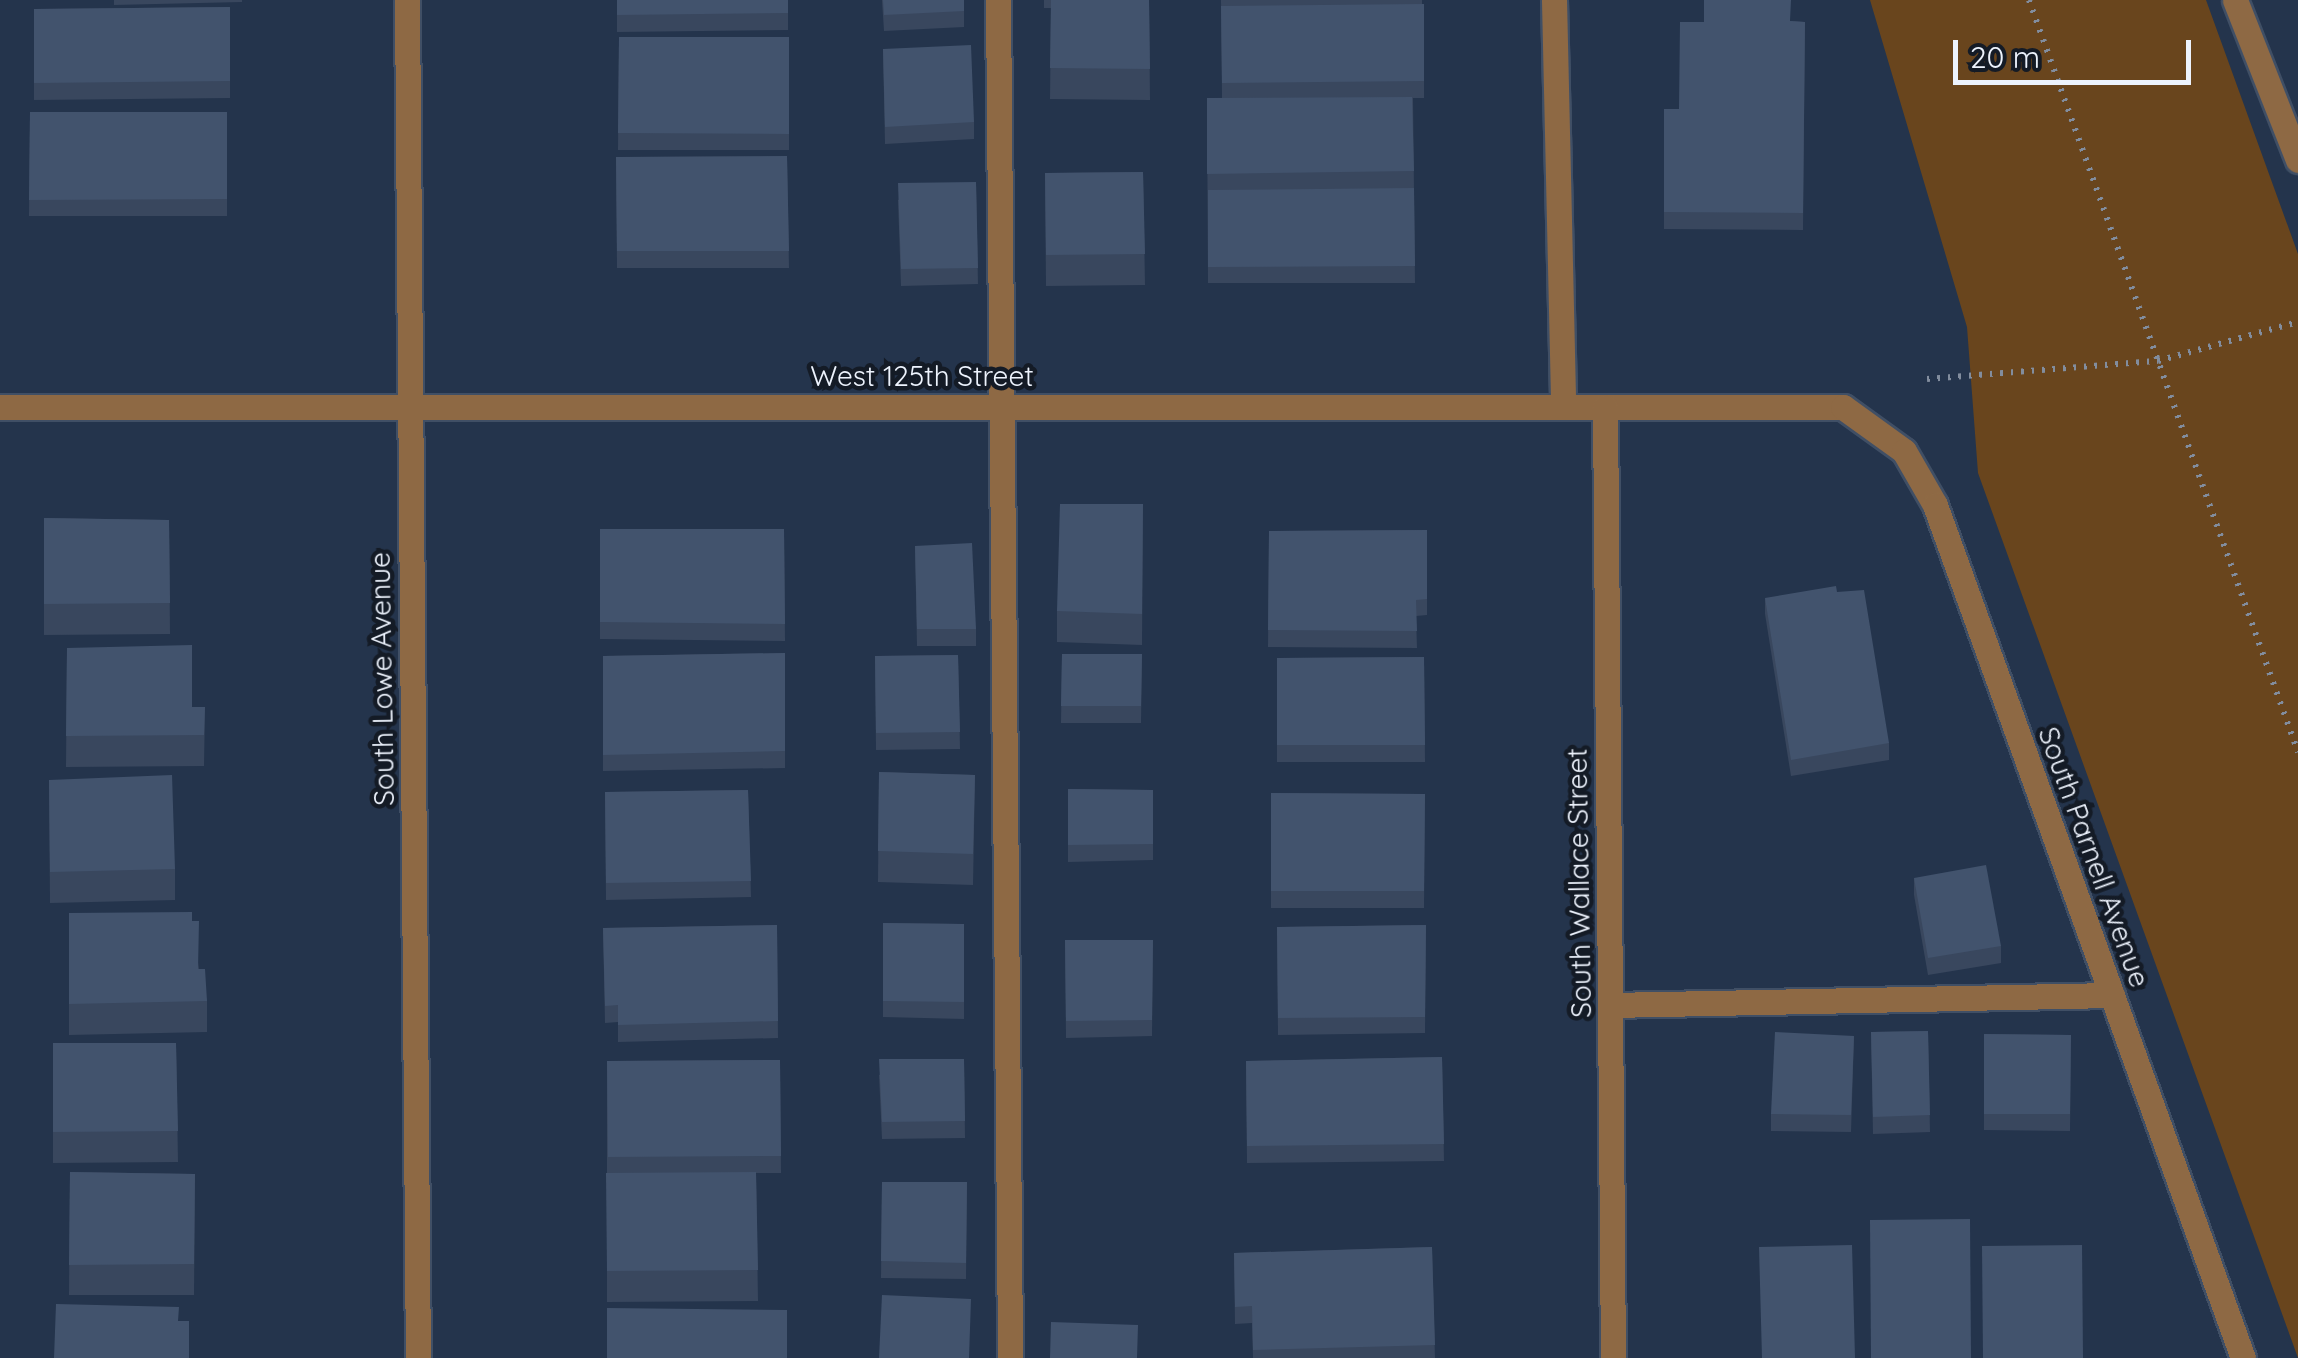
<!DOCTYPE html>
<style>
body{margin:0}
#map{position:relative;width:2298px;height:1358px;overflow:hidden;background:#24344c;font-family:Quicksand,sans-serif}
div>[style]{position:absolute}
.green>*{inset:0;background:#69451d}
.path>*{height:6px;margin-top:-3px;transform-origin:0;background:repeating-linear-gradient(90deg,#828d9e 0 2.5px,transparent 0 10.5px)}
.roads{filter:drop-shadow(2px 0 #404f65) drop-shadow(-2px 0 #404f65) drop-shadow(0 2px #404f65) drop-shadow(0 -2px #404f65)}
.service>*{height:25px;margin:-12.5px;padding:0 12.5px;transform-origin:12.5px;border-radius:12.5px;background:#8e6944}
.minor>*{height:25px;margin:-12.5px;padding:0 12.5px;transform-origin:12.5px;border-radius:12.5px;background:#8e6944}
.wall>*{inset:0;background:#39475e}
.building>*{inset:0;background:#42536d}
span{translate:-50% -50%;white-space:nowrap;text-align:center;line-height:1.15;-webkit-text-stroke:9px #141b26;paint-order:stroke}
.street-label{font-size:28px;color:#edf3fd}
.scale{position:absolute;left:1953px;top:40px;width:238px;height:45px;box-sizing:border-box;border:5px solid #edf3fd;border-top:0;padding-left:12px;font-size:30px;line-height:35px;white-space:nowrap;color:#edf3fd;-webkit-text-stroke:8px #141b26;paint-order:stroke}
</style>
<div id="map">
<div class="green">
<div style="clip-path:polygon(1870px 0,2206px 0,2298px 254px,2298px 1358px,1978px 473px,1967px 327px)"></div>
</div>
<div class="path">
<div style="left:2029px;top:0;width:799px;rotate:70.32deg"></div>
<div style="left:1927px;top:379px;width:232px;rotate:-4.5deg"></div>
<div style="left:2158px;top:361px;width:145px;rotate:-15.6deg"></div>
</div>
<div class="roads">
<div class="service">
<div style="left:998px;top:0;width:1358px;rotate:89.49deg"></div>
<div style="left:2235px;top:0;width:172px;rotate:68.5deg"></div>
<div style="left:1610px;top:1005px;width:502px;rotate:-1.14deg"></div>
</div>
<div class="minor">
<div style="left:407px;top:0;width:1358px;rotate:89.54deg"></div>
<div style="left:1554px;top:0;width:406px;rotate:88.7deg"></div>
<div style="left:0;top:407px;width:1843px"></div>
<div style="left:1843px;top:407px;width:75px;rotate:35.8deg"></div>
<div style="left:1904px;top:451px;width:62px;rotate:60.1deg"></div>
<div style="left:1935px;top:505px;width:907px;rotate:70.15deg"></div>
<div style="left:1605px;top:407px;width:951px;rotate:89.52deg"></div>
</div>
</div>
<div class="wall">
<div style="clip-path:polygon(114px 0,242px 0,242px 2px,114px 5px)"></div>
<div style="clip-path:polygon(617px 0,788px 0,788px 30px,617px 32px)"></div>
<div style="clip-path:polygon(882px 0,964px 0,964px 27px,884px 31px)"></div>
<div style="clip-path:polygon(1044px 0,1149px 0,1150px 100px,1050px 99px,1051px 8px,1044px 8px)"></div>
<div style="clip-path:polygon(1221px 0,1422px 0,1422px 4px,1424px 4px,1424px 98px,1413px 98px,1415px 283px,1208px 283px,1207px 98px,1222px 98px)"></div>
<div style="clip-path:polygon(230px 7px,230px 98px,34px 100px,34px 9px)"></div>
<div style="clip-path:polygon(1790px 21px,1805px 22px,1803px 230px,1664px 229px,1664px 109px,1679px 109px)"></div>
<div style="clip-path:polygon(619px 37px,789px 37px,789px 150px,618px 150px)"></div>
<div style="clip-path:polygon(883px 49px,974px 122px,974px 139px,885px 144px)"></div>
<div style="clip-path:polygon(30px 112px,227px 112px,227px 216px,29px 216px)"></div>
<div style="clip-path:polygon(787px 156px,789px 268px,617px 268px,616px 157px)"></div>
<div style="clip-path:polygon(1143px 172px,1145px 285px,1046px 286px,1045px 173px)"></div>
<div style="clip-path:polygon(976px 182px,978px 284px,901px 286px,898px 200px)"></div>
<div style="clip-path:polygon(1143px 504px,1142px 645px,1057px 642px,1057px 611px)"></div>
<div style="clip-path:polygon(44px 518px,169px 520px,170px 634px,44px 635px)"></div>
<div style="clip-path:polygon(600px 529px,784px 529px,785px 641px,600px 639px)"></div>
<div style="clip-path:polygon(1427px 530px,1427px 615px,1416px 616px,1417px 648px,1268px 647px,1269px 531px)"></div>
<div style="clip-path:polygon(915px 546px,976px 629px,976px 646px,917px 646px)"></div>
<div style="clip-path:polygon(1765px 598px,1889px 743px,1889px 760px,1791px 776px,1765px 614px)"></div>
<div style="clip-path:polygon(67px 648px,192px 707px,205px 707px,204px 766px,66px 767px)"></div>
<div style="clip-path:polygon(785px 653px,785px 768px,603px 771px,603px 656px)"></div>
<div style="clip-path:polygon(1062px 654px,1142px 654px,1141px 723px,1061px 723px)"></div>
<div style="clip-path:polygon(958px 655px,960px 749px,876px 750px,875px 656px)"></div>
<div style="clip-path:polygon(1424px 657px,1425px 762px,1277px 762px,1277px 658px)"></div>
<div style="clip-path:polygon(879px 772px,975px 775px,973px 885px,878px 882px)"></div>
<div style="clip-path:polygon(49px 780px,175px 869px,175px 900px,50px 903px)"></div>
<div style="clip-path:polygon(1068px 789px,1153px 790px,1153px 860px,1068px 862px)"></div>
<div style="clip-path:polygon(748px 790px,751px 897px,606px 900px,605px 792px)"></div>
<div style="clip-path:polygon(1271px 793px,1425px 794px,1424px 908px,1271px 908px)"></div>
<div style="clip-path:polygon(1914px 878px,2001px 946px,2001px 963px,1928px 975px,1914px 895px)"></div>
<div style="clip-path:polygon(69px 913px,192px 921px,199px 969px,207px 1001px,207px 1032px,69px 1035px)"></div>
<div style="clip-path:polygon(883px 923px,964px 924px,964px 1019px,883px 1017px)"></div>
<div style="clip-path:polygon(777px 925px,778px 1038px,618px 1042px,618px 1022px,605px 1023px,603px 928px)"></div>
<div style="clip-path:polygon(1426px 925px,1425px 1033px,1278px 1035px,1277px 927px)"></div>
<div style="clip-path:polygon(1065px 940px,1153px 940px,1152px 1036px,1066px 1038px)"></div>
<div style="clip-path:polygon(1928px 1031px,1930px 1132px,1873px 1134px,1871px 1032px)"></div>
<div style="clip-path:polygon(1984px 1034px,2071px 1035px,2070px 1131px,1984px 1130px)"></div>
<div style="clip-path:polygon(1854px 1036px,1851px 1132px,1771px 1131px,1771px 1114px)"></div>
<div style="clip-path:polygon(53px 1043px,176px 1043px,178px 1162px,53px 1163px)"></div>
<div style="clip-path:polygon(1442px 1057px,1444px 1161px,1247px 1163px,1246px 1061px)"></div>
<div style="clip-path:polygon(964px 1059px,965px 1138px,882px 1139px,879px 1075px)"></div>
<div style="clip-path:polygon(780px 1060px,781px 1173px,756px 1173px,758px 1301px,607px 1302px,607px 1061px)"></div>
<div style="clip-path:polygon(70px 1172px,195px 1174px,194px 1295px,69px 1295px)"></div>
<div style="clip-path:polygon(882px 1182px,967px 1182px,966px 1279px,881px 1278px)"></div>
<div style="clip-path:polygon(1432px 1247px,1435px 1358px,1253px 1358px,1252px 1323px,1235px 1324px,1234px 1253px)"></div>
</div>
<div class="building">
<div style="clip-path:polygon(617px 0,788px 0,788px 13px,617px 15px)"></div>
<div style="clip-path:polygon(883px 0,964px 0,964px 11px,884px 15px)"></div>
<div style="clip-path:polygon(1051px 0,1149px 0,1150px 69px,1050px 68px)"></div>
<div style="clip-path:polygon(1704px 0,1791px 0,1790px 21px,1805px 22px,1803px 213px,1664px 212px,1664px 109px,1679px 109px,1680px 22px,1704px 22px)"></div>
<div style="clip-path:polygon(1424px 4px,1424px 81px,1222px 83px,1221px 6px)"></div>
<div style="clip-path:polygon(230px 7px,230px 81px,34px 83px,34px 9px)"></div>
<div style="clip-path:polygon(619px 37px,789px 37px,789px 134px,618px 133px)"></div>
<div style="clip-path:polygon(971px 45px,974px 122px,885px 127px,883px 49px)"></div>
<div style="clip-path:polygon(1412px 97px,1414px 171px,1207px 174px,1207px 98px)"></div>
<div style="clip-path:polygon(30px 112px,227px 112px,227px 199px,29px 200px)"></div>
<div style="clip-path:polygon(787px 156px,789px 251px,617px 251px,616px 157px)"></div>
<div style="clip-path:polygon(1143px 172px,1145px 254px,1046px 255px,1045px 173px)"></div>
<div style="clip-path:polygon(976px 182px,978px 268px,901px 269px,898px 183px)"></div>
<div style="clip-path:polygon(1414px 188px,1415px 266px,1208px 267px,1208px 190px)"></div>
<div style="clip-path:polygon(1060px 504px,1143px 504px,1142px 614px,1057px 611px)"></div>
<div style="clip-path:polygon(44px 518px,169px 520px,170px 603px,44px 604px)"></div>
<div style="clip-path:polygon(600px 529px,784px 529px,785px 624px,600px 622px)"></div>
<div style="clip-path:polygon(1427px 530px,1427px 599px,1416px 600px,1417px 631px,1268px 630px,1269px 531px)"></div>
<div style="clip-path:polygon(972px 543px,976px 629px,917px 629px,915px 546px)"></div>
<div style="clip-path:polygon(1836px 586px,1837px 592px,1864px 590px,1889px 743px,1791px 760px,1765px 598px)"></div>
<div style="clip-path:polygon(192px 645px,192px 707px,205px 707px,204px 735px,66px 736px,67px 648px)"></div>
<div style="clip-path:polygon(785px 653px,785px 751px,603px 755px,603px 656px)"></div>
<div style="clip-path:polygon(1062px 654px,1142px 654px,1141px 706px,1061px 706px)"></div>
<div style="clip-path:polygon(958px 655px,960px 732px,876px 733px,875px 656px)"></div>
<div style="clip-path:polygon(1424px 657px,1425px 745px,1277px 745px,1277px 658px)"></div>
<div style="clip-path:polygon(879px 772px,975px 775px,973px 854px,878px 851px)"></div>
<div style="clip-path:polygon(172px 775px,175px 869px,50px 872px,49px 780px)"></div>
<div style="clip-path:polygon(1068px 789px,1153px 790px,1153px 844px,1068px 845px)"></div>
<div style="clip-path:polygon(748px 790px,751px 881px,606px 883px,605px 792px)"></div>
<div style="clip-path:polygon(1271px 793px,1425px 794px,1424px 891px,1271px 891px)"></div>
<div style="clip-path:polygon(1986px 865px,2001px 946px,1928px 958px,1914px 878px)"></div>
<div style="clip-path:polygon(192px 912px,192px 921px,199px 921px,198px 969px,205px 969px,207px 1001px,69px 1004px,69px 913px)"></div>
<div style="clip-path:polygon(883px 923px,964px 924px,964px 1002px,883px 1001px)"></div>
<div style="clip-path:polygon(777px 925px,778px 1021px,618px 1025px,618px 1005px,605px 1006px,603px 928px)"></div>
<div style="clip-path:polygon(1426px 925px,1425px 1017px,1278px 1018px,1277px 927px)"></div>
<div style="clip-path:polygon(1065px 940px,1153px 940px,1152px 1020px,1066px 1021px)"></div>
<div style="clip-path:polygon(1928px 1031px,1930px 1115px,1873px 1117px,1871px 1032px)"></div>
<div style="clip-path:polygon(1775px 1032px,1854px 1036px,1851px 1115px,1771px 1114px)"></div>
<div style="clip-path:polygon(1984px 1034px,2071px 1035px,2070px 1114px,1984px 1114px)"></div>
<div style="clip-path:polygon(53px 1043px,176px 1043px,178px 1131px,53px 1132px)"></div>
<div style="clip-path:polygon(1442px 1057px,1444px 1144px,1247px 1146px,1246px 1061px)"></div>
<div style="clip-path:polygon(879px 1059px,964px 1059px,965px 1121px,882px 1122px)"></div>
<div style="clip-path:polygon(780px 1060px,781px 1156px,608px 1157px,607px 1061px)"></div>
<div style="clip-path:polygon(70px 1172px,195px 1174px,194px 1264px,69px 1265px)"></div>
<div style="clip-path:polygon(756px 1172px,758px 1270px,607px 1271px,606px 1173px)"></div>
<div style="clip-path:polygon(882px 1182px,967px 1182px,966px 1263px,881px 1261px)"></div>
<div style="clip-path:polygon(1970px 1219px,1971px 1358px,1871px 1358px,1870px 1220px)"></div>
<div style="clip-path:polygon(1852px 1245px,1855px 1358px,1762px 1358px,1759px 1247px)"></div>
<div style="clip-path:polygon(2082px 1245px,2083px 1358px,1983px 1358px,1982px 1246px)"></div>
<div style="clip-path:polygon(1432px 1247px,1435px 1345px,1253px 1350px,1252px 1306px,1235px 1307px,1234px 1253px)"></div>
<div style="clip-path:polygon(882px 1295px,971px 1299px,969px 1358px,879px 1358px)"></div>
<div style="clip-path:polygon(56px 1304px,179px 1307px,178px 1321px,189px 1321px,189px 1358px,54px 1358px)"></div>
<div style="clip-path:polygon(607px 1308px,787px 1310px,787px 1358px,607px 1358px)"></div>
<div style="clip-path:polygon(1051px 1322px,1138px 1325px,1137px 1358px,1050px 1358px)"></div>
</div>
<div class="street-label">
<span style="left:922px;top:376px">West 125th Street</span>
<span style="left:382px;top:679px;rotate:-91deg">South Lowe Avenue</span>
<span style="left:2094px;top:857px;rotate:70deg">South Parnell Avenue</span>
<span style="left:1579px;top:883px;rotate:-91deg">South Wallace Street</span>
</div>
<div class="scale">20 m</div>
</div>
